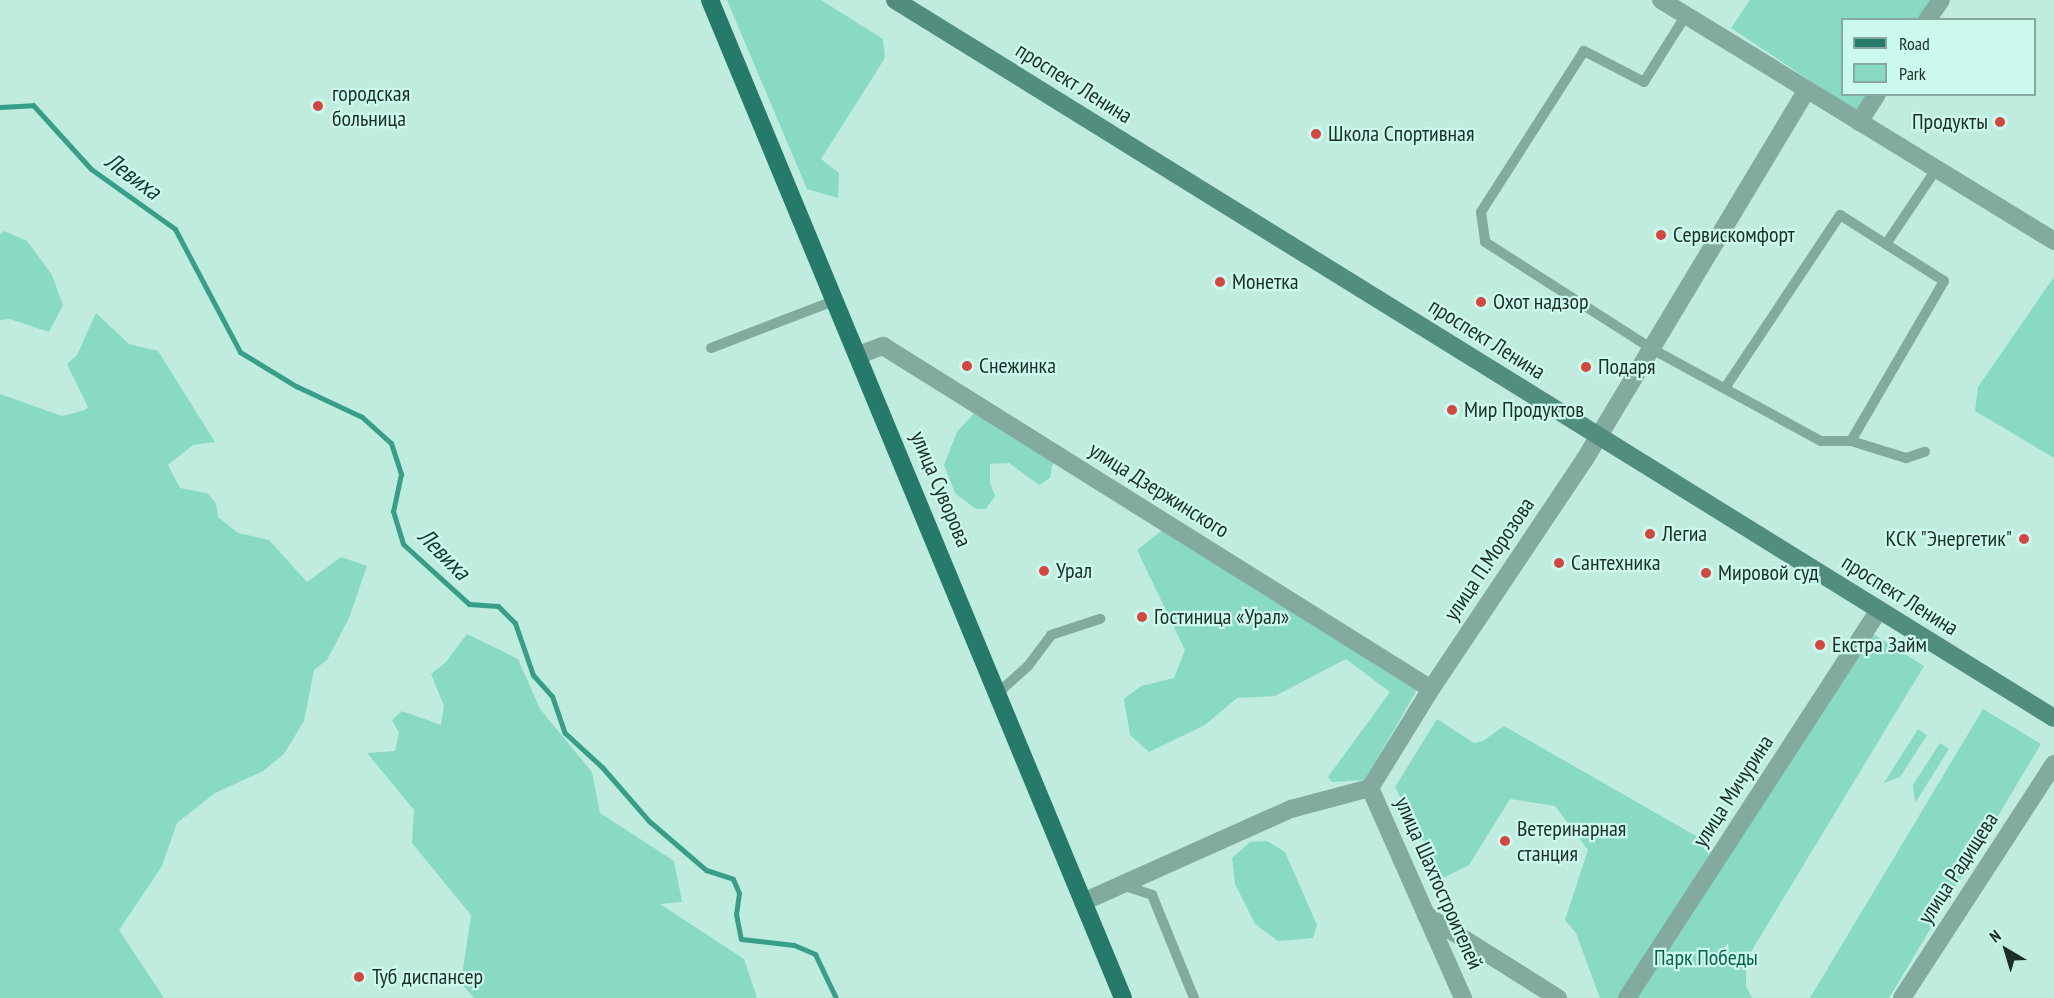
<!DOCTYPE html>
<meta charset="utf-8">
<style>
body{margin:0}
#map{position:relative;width:2054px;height:998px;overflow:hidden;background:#bfecdf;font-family:"PT Sans Narrow",sans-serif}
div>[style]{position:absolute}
.green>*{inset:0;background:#88dac5}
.stream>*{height:5px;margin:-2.5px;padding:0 2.5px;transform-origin:2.5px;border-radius:2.5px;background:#379e88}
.lane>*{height:10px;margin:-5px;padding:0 5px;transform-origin:5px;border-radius:5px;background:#83aa9f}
.street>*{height:18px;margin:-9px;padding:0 9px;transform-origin:9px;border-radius:9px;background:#83aa9f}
.secondary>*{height:18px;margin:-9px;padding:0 9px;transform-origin:9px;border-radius:9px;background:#528e7f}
.primary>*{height:18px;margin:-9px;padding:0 9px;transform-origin:9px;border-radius:9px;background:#267a69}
.dots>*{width:16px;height:16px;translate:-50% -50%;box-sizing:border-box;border:3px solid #ccf9ed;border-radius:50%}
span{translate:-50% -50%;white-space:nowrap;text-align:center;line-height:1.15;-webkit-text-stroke:4.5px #ccf9ed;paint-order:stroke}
.street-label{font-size:22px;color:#1c2e29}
.poi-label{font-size:22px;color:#1c2e29}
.left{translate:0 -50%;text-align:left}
.right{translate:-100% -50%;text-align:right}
.park-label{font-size:22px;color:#0d6050}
.water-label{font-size:24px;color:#0e3b32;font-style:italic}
.legend{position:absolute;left:1841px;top:18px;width:195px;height:78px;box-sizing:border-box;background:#ccf9ed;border:2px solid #86a89f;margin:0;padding:8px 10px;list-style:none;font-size:18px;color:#1c2e29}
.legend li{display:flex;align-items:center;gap:12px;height:30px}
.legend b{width:30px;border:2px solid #86a89f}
.north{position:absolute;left:1976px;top:920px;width:60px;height:60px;-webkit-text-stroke:4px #ccf9ed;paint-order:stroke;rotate:322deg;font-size:16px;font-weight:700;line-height:24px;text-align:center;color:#1c2e29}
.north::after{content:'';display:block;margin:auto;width:21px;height:27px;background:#1c2e29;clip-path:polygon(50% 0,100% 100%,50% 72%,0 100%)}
</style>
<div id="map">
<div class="green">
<div style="clip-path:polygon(727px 0,821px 0,883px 39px,885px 58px,821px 159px,839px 173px,838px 198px,807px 189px)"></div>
<div style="clip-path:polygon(1750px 0,1930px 0,1917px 19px,1842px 20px,1842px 94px,1867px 95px,1856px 111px,1731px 28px)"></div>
<div style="clip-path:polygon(4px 231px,27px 241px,52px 275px,63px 305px,49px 332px,10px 319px,0 320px,0 234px)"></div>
<div style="clip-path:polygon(2054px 277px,2054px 458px,1975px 411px,1978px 387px)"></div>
<div style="clip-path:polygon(96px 313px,129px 344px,158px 351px,215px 442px,193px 445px,168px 465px,180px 488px,207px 493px,216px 503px,218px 517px,238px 533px,269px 540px,307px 582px,341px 557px,367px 566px,349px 618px,327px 660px,314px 670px,304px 721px,284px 754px,263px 771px,215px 793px,177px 823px,162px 866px,119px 930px,164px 998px,0 998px,0 394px,62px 416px,85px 410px,88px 407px,67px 364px,77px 355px)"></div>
<div style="clip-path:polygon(976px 411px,1053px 462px,1050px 478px,1039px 485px,1009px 463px,990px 464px,990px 483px,995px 496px,986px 509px,976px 509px,955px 493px,944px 465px,957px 432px)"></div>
<div style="clip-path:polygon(1165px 528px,1418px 688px,1365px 780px,1332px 782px,1328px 777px,1390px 692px,1346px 659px,1275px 696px,1237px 698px,1205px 725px,1149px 752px,1130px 735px,1124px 699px,1141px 686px,1174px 678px,1185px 650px,1137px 550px)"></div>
<div style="clip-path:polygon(1865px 629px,1924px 666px,1746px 960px,1746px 986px,1752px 998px,1633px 998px)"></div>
<div style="clip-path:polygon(467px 634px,518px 659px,540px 709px,592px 772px,600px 813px,674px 861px,682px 902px,660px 904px,744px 959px,757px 998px,474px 998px,461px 983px,471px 915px,412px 843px,414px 810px,367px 753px,395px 751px,399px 733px,392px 720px,402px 711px,441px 725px,444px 706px,431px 674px,446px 662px)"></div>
<div style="clip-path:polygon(1983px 709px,2041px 744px,1889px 998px,1810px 998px)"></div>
<div style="clip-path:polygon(1437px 719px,1474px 743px,1483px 741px,1504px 726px,1696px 836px,1709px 855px,1624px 998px,1600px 998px,1576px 933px,1565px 920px,1588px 850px,1555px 806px,1510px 799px,1469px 865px,1443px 878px,1395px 787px)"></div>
<div style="clip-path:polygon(1918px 729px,1927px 735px,1900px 777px,1884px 783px)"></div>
<div style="clip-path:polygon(1940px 743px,1949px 749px,1915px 803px,1913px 785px)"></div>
<div style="clip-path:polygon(1267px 841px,1285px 852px,1317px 925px,1313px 938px,1278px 941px,1255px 924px,1235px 884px,1232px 858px,1250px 842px)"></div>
</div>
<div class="stream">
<div style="left:0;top:107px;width:33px;rotate:-3deg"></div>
<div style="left:33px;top:105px;width:86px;rotate:47.8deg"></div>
<div style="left:91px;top:169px;width:103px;rotate:35.5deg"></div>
<div style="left:175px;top:229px;width:139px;rotate:62.1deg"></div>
<div style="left:240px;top:352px;width:66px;rotate:31.3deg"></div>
<div style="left:296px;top:386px;width:73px;rotate:25.2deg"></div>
<div style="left:362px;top:417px;width:39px;rotate:42deg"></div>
<div style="left:391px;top:443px;width:33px;rotate:72deg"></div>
<div style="left:401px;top:474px;width:38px;rotate:102deg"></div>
<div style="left:393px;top:511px;width:34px;rotate:73deg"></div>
<div style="left:403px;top:544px;width:89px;rotate:42.3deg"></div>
<div style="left:469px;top:604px;width:29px;rotate:4deg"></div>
<div style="left:498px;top:606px;width:24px;rotate:45deg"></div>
<div style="left:515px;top:623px;width:55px;rotate:70.9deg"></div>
<div style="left:533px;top:675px;width:28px;rotate:48deg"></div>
<div style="left:552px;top:696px;width:39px;rotate:71deg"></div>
<div style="left:565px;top:733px;width:50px;rotate:42.6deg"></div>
<div style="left:602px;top:767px;width:72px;rotate:49deg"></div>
<div style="left:649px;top:821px;width:75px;rotate:40.7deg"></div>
<div style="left:706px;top:870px;width:28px;rotate:18deg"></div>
<div style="left:733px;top:879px;width:15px;rotate:67deg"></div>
<div style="left:739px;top:893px;width:21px;rotate:98deg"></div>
<div style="left:736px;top:914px;width:25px;rotate:79deg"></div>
<div style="left:741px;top:939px;width:53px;rotate:6.5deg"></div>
<div style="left:794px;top:945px;width:23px;rotate:23deg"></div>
<div style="left:815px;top:954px;width:49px;rotate:64.5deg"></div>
</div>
<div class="lane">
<div style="left:1686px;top:15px;width:79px;rotate:122.1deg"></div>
<div style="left:1644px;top:82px;width:68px;rotate:-152.7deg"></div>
<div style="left:1584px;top:51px;width:191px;rotate:122.6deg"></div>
<div style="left:1481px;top:212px;width:30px;rotate:82deg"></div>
<div style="left:1485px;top:242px;width:198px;rotate:32.6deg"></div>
<div style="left:1652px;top:349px;width:192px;rotate:28.6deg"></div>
<div style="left:1821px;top:441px;width:30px"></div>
<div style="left:1851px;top:441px;width:185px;rotate:-59.8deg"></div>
<div style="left:1944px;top:281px;width:123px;rotate:-147.6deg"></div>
<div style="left:1840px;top:215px;width:208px;rotate:123.6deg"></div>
<div style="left:1886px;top:244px;width:92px;rotate:-56.1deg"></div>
<div style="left:711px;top:348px;width:134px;rotate:-21deg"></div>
<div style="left:1851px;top:441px;width:58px;rotate:17.2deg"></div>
<div style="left:1906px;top:458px;width:20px;rotate:-18deg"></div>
<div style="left:998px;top:693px;width:40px;rotate:-42deg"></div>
<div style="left:1028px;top:666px;width:39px;rotate:-53deg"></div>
<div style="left:1051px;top:635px;width:52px;rotate:-18.1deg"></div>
<div style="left:1122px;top:885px;width:32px;rotate:18deg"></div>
<div style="left:1152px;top:895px;width:111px;rotate:67.8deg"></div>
</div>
<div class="street">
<div style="left:1661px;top:0;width:461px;rotate:31.5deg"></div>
<div style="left:1927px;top:20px;width:24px;rotate:-55deg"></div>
<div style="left:1859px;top:122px;width:33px;rotate:-57deg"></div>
<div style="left:859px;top:355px;width:26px;rotate:-21deg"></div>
<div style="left:883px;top:346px;width:646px;rotate:32.04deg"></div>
<div style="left:1370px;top:788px;width:230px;rotate:66.1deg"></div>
<div style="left:1083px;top:902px;width:228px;rotate:-24.1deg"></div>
<div style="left:1291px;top:809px;width:82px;rotate:-14.9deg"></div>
<div style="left:1370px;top:788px;width:116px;rotate:-58.4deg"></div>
<div style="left:1431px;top:689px;width:277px;rotate:-56.2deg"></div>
<div style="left:1585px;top:459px;width:431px;rotate:-59deg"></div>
<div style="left:1426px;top:915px;width:156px;rotate:32.2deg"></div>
<div style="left:1627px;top:998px;width:463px;rotate:-57deg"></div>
<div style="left:1902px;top:998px;width:279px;rotate:-57deg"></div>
</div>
<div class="secondary">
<div style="left:895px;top:0;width:1363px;rotate:31.78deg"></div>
</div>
<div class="primary">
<div style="left:710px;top:0;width:1080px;rotate:67.52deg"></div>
</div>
<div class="dots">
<div style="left:318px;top:106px;background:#d54641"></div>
<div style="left:2000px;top:122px;background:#d54641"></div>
<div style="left:1316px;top:134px;background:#d54641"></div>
<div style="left:1661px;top:235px;background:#d54641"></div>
<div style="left:1220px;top:282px;background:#d54641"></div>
<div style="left:1481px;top:302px;background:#d54641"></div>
<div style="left:967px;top:366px;background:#d54641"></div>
<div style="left:1586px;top:367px;background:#d54641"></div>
<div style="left:1452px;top:410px;background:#d54641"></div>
<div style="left:1650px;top:534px;background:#d54641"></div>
<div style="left:2024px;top:539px;background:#d54641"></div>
<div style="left:1559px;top:563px;background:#d54641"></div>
<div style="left:1044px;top:571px;background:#d54641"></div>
<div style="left:1706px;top:573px;background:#d54641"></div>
<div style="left:1142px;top:617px;background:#d54641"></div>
<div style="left:1820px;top:645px;background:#d54641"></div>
<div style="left:1505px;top:841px;background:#d54641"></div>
<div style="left:359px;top:977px;background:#d54641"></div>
</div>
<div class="street-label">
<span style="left:1074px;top:83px;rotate:32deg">проспект Ленина</span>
<span style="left:1487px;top:339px;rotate:32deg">проспект Ленина</span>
<span style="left:941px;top:489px;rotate:67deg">улица Суворова</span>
<span style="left:1159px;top:490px;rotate:32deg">улица Дзержинского</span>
<span style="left:1489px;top:559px;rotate:-56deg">улица П.Морозова</span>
<span style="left:1900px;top:595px;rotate:32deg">проспект Ленина</span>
<span style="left:1733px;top:791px;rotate:-57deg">улица Мичурина</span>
<span style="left:1958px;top:868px;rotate:-57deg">улица Радищева</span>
<span style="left:1439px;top:883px;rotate:66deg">улица Шахтостроителей</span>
</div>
<div class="poi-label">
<span class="left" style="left:332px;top:106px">городская<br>больница</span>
<span class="right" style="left:1988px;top:122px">Продукты</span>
<span class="left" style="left:1328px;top:134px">Школа Спортивная</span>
<span class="left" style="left:1673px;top:235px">Сервискомфорт</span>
<span class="left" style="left:1232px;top:282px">Монетка</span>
<span class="left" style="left:1493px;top:302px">Охот надзор</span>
<span class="left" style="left:979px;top:366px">Снежинка</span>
<span class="left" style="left:1598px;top:367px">Подаря</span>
<span class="left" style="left:1464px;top:410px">Мир Продуктов</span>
<span class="left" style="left:1662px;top:534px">Легиа</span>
<span class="right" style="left:2012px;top:539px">КСК "Энергетик"</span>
<span class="left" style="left:1571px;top:563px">Сантехника</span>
<span class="left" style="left:1056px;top:571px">Урал</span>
<span class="left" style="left:1718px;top:573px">Мировой суд</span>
<span class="left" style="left:1154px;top:617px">Гостиница «Урал»</span>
<span class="left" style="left:1832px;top:645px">Екстра Займ</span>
<span class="left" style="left:1517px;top:841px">Ветеринарная<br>станция</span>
<span class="left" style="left:372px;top:977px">Туб диспансер</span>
</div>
<div class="park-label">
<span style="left:1706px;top:958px">Парк Победы</span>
</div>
<div class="water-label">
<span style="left:133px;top:176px;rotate:36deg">Левиха</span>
<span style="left:444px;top:554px;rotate:45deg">Левиха</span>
</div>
<ul class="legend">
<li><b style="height:8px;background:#267a69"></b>Road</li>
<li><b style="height:16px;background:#88dac5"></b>Park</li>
</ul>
<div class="north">N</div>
</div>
